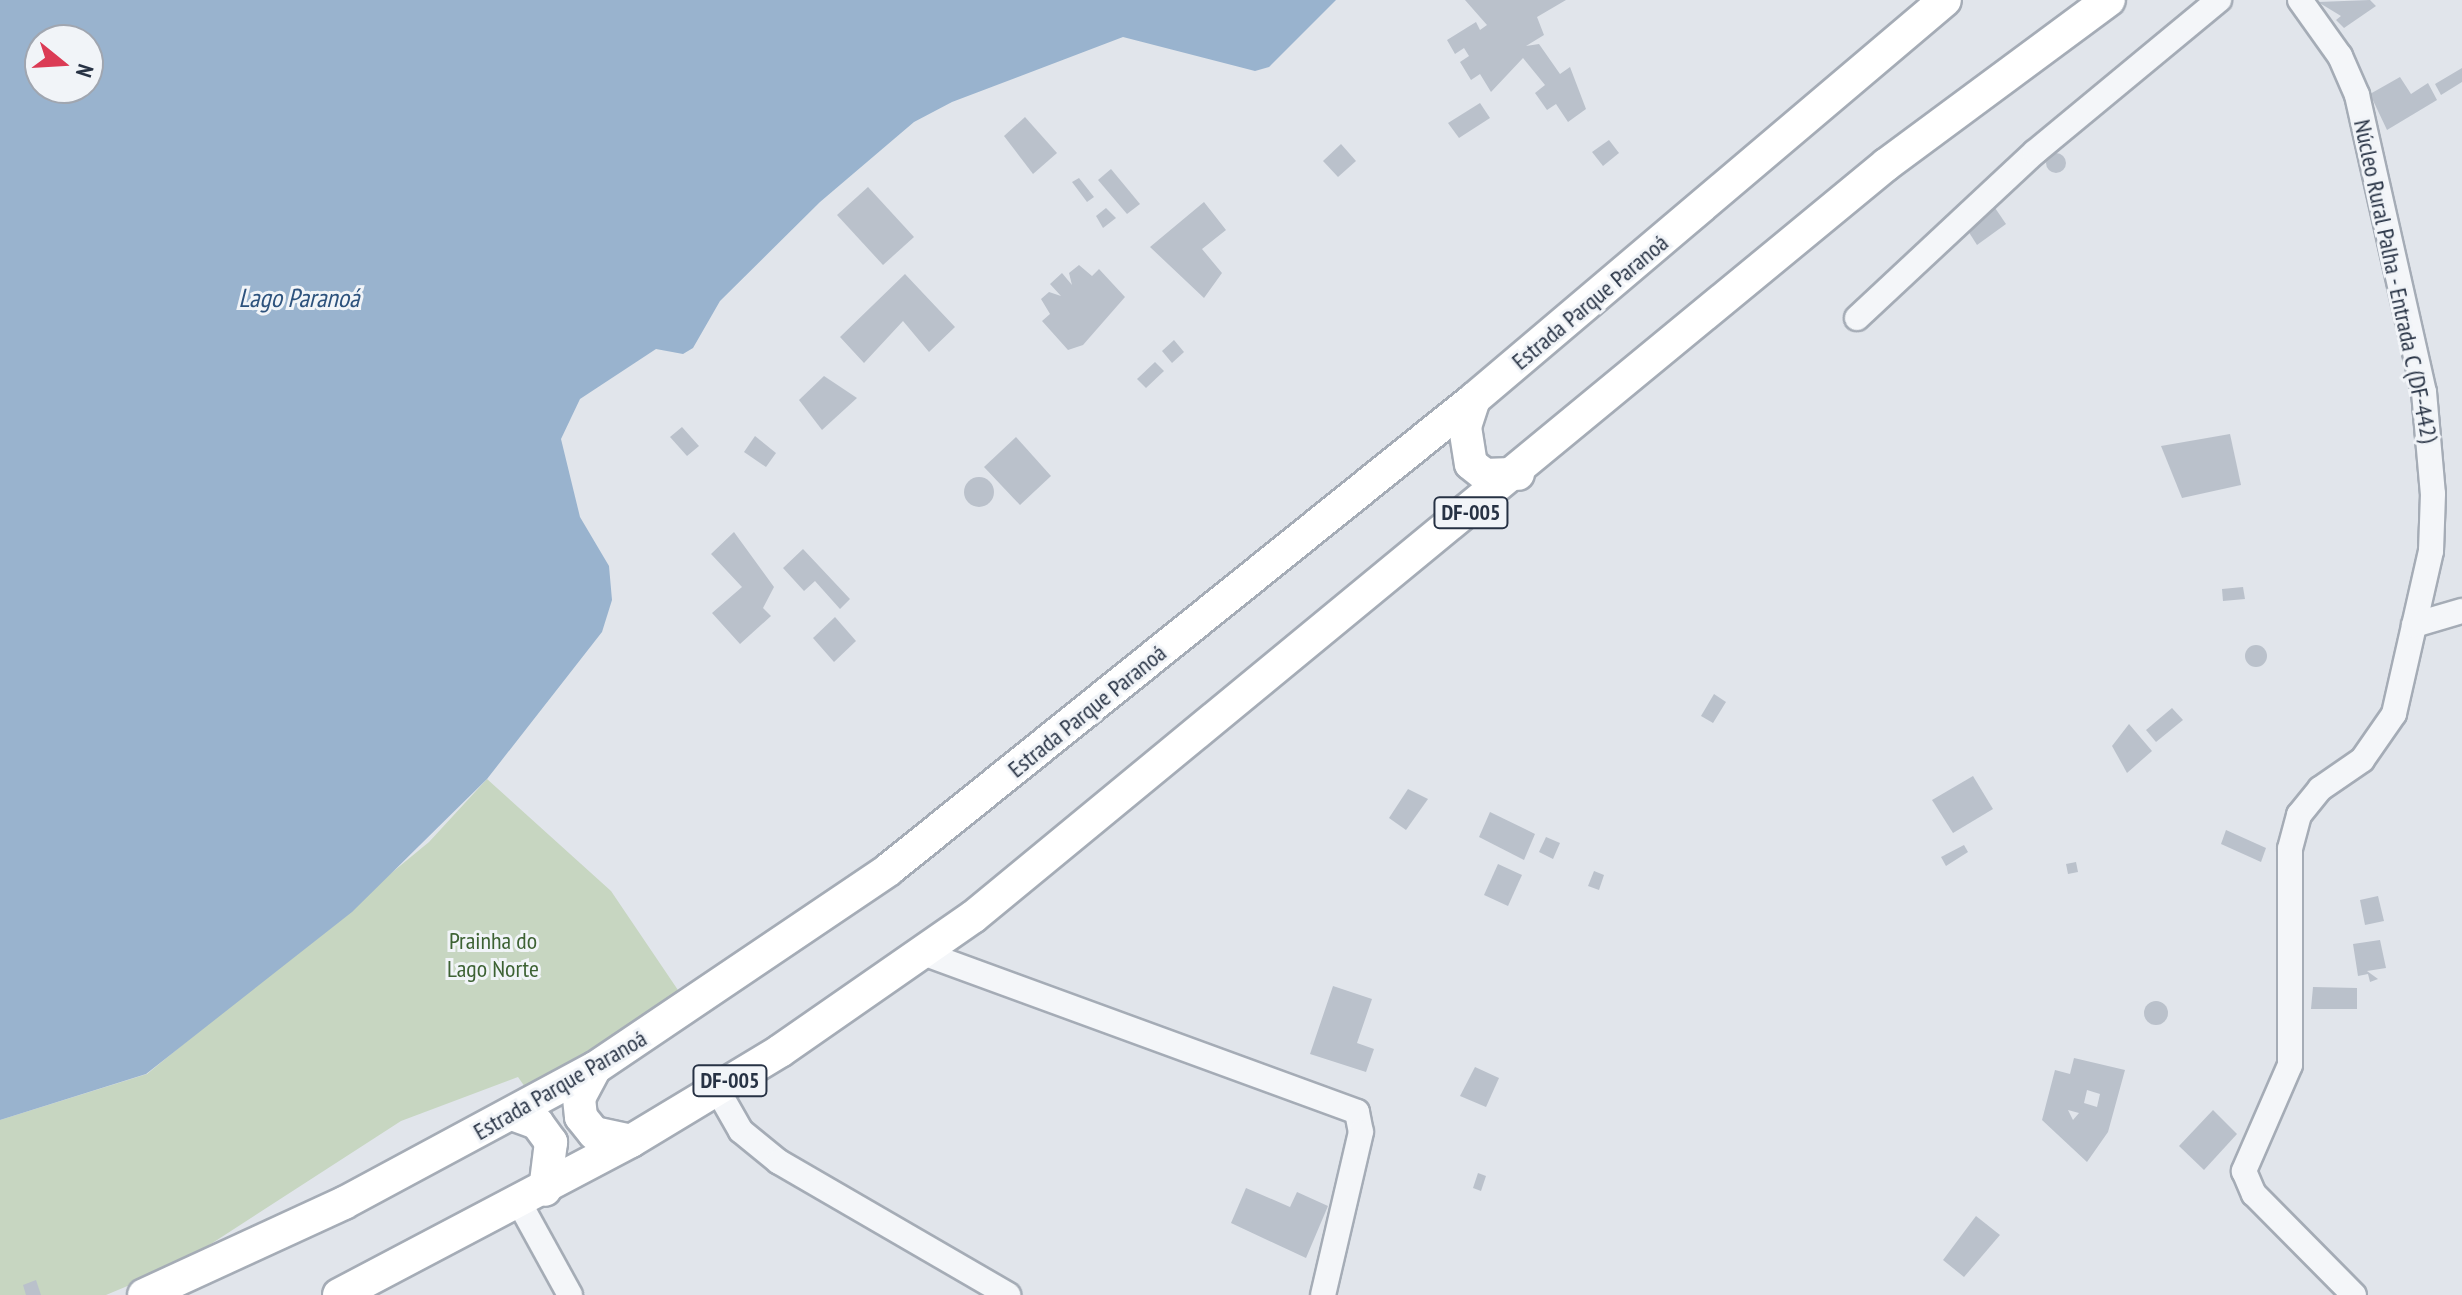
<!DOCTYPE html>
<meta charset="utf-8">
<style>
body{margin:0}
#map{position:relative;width:2462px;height:1295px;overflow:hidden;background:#e1e5eb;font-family:"PT Sans Narrow",sans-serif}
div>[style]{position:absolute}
.green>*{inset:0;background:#c7d6c1}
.water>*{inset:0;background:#99b3ce}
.building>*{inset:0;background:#bac1cb}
.round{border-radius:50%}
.roads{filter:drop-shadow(2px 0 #a5acb6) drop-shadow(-2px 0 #a5acb6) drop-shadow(0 2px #a5acb6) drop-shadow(0 -2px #a5acb6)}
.minor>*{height:24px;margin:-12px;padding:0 12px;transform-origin:12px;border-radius:12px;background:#f4f6f9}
.major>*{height:32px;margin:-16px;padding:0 16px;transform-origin:16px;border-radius:16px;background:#fff}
span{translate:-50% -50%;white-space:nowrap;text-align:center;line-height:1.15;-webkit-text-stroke:6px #f1f4f8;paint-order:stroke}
.shield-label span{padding:2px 6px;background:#f1f4f8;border:2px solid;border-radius:6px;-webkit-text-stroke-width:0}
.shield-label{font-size:22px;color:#273244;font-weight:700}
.street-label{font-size:24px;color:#273244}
.park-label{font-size:24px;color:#3d6233}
.water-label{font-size:26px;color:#2d527d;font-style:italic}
.north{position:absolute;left:24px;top:24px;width:80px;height:80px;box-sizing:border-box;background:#f1f4f8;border:2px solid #a0a6b0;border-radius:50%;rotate:108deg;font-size:22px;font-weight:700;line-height:32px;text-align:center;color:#273244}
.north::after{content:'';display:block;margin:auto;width:28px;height:36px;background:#db3b55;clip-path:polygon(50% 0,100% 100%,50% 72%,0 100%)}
</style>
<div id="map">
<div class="green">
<div style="clip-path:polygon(487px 779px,611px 891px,682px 996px,525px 1087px,518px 1077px,401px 1121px,180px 1264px,106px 1295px,0 1295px,0 1120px,147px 1074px,429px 842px)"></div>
</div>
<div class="water">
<div style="clip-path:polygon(evenodd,0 0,1336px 0,1269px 67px,1255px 71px,1123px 37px,952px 102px,914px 122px,820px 202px,720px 301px,693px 348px,683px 354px,656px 349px,580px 399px,561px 439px,580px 517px,609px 566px,612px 600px,602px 632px,487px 779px,352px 912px,146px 1074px,0 1120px,0 0,40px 40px,88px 40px,88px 88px,40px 88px,40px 40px)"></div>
</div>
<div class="building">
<div style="clip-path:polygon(1465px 0,1566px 0,1537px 17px,1544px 35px,1526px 46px,1539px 44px,1560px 74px,1570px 67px,1586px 109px,1568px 122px,1556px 104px,1547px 110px,1535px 93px,1545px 85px,1523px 58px,1491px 92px,1480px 74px,1471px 80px,1460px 62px,1469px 56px,1464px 48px,1455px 54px,1447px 40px,1476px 22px,1480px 30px,1487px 25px)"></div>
<div style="clip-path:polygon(2370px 0,2376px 6px,2344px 28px,2336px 20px,2341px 16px,2318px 2px)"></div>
<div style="clip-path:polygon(2462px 68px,2462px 82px,2441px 95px,2435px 84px)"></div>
<div style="clip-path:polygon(2400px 77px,2411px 94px,2428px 83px,2437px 100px,2387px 130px,2370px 94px)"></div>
<div style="clip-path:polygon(1480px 103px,1490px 118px,1459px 138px,1448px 123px)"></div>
<div style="clip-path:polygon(1025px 117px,1057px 153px,1033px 174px,1004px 136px)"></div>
<div style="clip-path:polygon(1609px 140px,1619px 153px,1603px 166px,1592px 152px)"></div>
<div style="clip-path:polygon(1341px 144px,1356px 161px,1338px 177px,1323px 161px)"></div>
<div class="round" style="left:2046px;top:153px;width:20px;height:20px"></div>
<div style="clip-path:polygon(1111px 169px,1140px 204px,1127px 214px,1098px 180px)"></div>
<div style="clip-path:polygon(1079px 178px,1094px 197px,1087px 202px,1072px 182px)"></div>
<div style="clip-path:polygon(868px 187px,914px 237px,883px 265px,837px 215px)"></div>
<div style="clip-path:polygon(1204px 202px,1226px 230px,1202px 249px,1222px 273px,1204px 298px,1150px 247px)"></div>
<div style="clip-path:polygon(1991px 202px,2006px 224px,1977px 245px,1963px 223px)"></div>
<div style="clip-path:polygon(1106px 208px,1116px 218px,1103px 228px,1096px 216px)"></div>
<div style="clip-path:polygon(1079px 265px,1092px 276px,1099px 269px,1125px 297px,1083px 345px,1068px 350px,1042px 321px,1050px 314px,1041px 299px,1049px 292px,1061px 296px,1050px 284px,1062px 273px,1072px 285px,1069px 273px)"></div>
<div style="clip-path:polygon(905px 274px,955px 327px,929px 352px,903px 321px,864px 363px,840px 337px)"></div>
<div style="clip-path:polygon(1174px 340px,1184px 352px,1172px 363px,1162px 351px)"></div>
<div style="clip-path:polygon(1155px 362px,1164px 371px,1146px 388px,1137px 379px)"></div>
<div style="clip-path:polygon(824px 376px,857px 398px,822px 430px,799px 400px)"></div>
<div style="clip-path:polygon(682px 427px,699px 446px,687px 456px,670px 437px)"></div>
<div style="clip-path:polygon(2230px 434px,2241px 485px,2182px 498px,2161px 446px)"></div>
<div style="clip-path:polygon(755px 436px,776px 453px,766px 467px,744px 452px)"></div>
<div style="clip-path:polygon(1016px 437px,1051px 476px,1020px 505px,984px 467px)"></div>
<div class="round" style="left:964px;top:477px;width:30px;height:30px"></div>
<div style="clip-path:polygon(734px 532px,774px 587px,763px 608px,771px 616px,740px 644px,712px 613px,742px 587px,711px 554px)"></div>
<div style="clip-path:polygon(803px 549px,850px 599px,840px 609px,815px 581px,804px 591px,783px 568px)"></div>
<div style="clip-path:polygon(2243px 587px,2245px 599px,2223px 601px,2222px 589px)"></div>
<div style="clip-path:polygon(835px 617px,856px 641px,834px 662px,813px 638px)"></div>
<div class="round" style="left:2245px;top:645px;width:22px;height:22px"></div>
<div style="clip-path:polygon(1714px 694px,1726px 702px,1713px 723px,1701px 716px)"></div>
<div style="clip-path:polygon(2172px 708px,2183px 720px,2156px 742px,2146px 730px)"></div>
<div style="clip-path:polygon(2129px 724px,2152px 751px,2127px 773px,2112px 746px)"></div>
<div style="clip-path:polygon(1973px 776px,1993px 809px,1953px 833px,1932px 800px)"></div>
<div style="clip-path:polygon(1408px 789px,1428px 799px,1406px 830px,1389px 818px)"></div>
<div style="clip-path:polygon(1490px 812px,1535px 834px,1524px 860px,1479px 837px)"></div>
<div style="clip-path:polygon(2226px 830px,2266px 848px,2261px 862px,2221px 844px)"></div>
<div style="clip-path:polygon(1546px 837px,1560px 843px,1553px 859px,1539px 852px)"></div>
<div style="clip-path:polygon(1964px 845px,1968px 852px,1946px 866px,1941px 857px)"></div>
<div style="clip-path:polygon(2076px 862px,2078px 872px,2068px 874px,2066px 864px)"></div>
<div style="clip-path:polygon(1498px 864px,1522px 875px,1508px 906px,1484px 895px)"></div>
<div style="clip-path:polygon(1594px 871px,1604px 875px,1599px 890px,1588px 886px)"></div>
<div style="clip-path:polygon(2378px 896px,2384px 921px,2365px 925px,2360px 900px)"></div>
<div style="clip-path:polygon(2380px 940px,2386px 968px,2367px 971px,2378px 979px,2370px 982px,2368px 974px,2358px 976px,2353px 944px)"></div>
<div style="clip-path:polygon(1333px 986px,1372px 999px,1357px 1043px,1374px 1049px,1366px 1072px,1310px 1054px)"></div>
<div style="clip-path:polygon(2313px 987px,2357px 988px,2357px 1009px,2311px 1009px)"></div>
<div class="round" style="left:2144px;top:1001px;width:24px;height:24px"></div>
<div style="clip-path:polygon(evenodd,2074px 1058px,2125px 1070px,2108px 1132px,2087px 1162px,2042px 1120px,2055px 1070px,2070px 1074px,2074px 1058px,2087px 1090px,2100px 1094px,2097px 1107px,2084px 1103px,2087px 1090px,2074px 1058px,2068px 1110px,2079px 1113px,2073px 1120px,2068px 1110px)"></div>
<div style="clip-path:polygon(1475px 1067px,1499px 1078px,1486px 1107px,1460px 1096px)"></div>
<div style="clip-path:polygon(2213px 1110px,2237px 1134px,2204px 1170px,2179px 1146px)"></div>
<div style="clip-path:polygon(1478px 1173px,1486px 1176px,1481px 1191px,1473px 1188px)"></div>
<div style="clip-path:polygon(1246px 1188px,1290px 1207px,1297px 1192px,1328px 1206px,1306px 1258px,1231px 1223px)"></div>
<div style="clip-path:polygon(1976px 1216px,2000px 1235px,1964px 1277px,1943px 1260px)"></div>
<div style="clip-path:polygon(36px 1280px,41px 1295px,26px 1295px,23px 1285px)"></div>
</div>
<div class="roads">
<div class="minor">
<div style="left:2300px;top:0;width:69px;rotate:54.5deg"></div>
<div style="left:2340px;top:56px;width:43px;rotate:66.4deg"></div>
<div style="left:2357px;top:95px;width:304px;rotate:77.3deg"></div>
<div style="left:2424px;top:392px;width:102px;rotate:85deg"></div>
<div style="left:2433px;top:494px;width:57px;rotate:92deg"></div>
<div style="left:2431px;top:551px;width:167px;rotate:102.8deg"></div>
<div style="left:2394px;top:714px;width:56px;rotate:124.8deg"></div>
<div style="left:2362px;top:760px;width:51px;rotate:145.4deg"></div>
<div style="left:2320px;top:789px;width:33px;rotate:129deg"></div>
<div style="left:2299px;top:815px;width:35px;rotate:105deg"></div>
<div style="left:2290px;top:849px;width:216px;rotate:90deg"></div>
<div style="left:2290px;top:1065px;width:116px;rotate:113.5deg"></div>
<div style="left:2244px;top:1171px;width:25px;rotate:67deg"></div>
<div style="left:2254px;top:1194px;width:142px;rotate:45.3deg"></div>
<div style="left:1857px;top:318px;width:243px;rotate:-43deg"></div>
<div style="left:2035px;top:152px;width:239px;rotate:-39.6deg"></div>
<div style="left:2414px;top:625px;width:50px;rotate:-16.3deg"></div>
<div style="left:923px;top:953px;width:462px;rotate:20.1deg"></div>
<div style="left:1357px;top:1112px;width:20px;rotate:79deg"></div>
<div style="left:1361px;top:1132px;width:167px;rotate:103.1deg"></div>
<div style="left:717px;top:1089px;width:48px;rotate:60.3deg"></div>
<div style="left:741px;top:1131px;width:49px;rotate:39.2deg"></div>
<div style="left:779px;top:1162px;width:265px;rotate:30.1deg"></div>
<div style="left:520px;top:1204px;width:104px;rotate:61.2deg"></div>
</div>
<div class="major">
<div style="left:1474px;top:399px;width:29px;rotate:108deg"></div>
<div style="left:1465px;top:427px;width:37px;rotate:81deg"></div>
<div style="left:1471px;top:464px;width:18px;rotate:38deg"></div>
<div style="left:1485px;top:475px;width:33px;rotate:-2deg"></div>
<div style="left:595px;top:1068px;width:34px;rotate:118deg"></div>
<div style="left:579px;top:1098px;width:19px;rotate:84deg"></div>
<div style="left:581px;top:1117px;width:21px;rotate:51deg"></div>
<div style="left:594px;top:1133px;width:38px;rotate:12deg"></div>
<div style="left:512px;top:1114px;width:27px;rotate:20deg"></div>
<div style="left:537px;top:1123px;width:24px;rotate:54deg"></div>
<div style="left:551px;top:1142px;width:48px;rotate:97.1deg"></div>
<div style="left:144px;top:1295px;width:220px;rotate:-24.7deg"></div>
<div style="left:344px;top:1203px;width:285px;rotate:-28.3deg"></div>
<div style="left:595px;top:1068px;width:354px;rotate:-34deg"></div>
<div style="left:888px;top:870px;width:752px;rotate:-38.79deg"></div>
<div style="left:1474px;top:399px;width:617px;rotate:-40.27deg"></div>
<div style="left:339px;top:1295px;width:330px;rotate:-27.8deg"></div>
<div style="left:631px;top:1141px;width:174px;rotate:-31.1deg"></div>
<div style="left:780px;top:1051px;width:235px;rotate:-34.8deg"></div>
<div style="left:973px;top:917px;width:1184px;rotate:-39.48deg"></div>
<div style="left:1887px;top:164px;width:276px;rotate:-36.5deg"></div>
</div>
</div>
<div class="shield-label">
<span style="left:1471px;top:513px">DF-005</span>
<span style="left:730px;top:1081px">DF-005</span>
</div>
<div class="street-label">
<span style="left:2396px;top:281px;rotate:78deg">Núcleo Rural Palha - Entrada C (DF-442)</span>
<span style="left:1590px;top:302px;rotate:-40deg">Estrada Parque Paranoá</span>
<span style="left:1087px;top:711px;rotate:-39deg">Estrada Parque Paranoá</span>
<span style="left:560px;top:1085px;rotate:-30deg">Estrada Parque Paranoá</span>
</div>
<div class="park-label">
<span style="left:493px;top:955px">Prainha do<br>Lago Norte</span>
</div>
<div class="water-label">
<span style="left:299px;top:298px">Lago Paranoá</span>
</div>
<div class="north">N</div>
</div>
